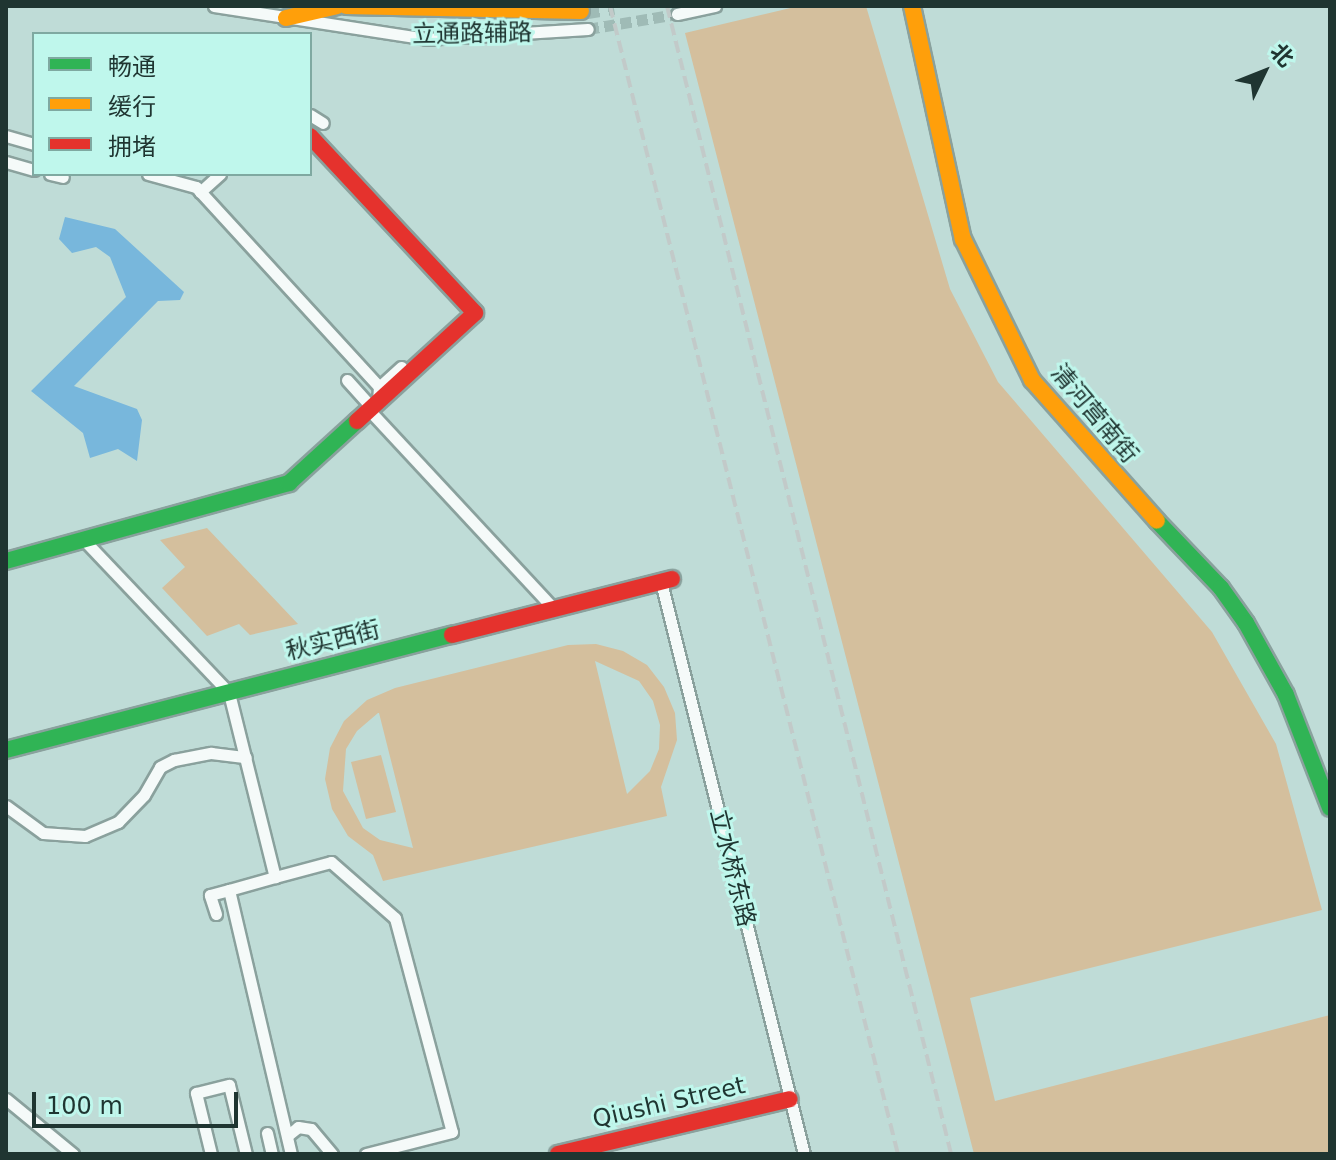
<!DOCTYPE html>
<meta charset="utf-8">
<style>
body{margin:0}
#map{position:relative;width:1336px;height:1160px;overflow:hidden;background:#bfdcd7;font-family:"DejaVu Sans","Noto Sans SC",sans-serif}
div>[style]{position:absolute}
.green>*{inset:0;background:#d4bf9d}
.water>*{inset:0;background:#78b7dc}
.street-tunnel>*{height:11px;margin-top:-5.5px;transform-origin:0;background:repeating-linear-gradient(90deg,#9fbbb6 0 11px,transparent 0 16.5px)}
.primary-tunnel>*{height:18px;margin-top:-9px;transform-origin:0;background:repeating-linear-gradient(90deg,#9fbbb6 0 18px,transparent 0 27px)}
.roads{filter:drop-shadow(2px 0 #8aa19d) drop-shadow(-2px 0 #8aa19d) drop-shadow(0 2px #8aa19d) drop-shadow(0 -2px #8aa19d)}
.street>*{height:11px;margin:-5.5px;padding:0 5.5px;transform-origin:5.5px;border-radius:5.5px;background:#f5faf9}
.fast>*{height:16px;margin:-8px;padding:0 8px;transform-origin:8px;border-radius:8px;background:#30b455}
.slow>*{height:16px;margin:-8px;padding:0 8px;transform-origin:8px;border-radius:8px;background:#ff9f0a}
.jam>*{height:16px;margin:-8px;padding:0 8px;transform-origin:8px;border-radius:8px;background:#e5322d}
.rail>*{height:4px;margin-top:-2px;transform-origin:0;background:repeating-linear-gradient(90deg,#c2cac9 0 12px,transparent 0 18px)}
span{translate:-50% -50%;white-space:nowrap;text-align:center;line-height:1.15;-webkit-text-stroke:6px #bff7ec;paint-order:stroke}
.street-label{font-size:24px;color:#1f3531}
.frame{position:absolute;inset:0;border:8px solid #1f3531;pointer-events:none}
.legend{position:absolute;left:32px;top:32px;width:280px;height:144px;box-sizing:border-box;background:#bff7ec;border:2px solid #7fa9a1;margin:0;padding:10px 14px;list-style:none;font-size:24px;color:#1f3531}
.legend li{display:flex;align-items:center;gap:16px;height:40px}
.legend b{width:40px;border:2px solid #7fa9a1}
.north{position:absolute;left:1224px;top:32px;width:80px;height:80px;-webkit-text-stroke:6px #bff7ec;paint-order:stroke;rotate:47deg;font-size:22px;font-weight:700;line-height:32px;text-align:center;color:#1f3531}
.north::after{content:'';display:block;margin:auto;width:28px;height:36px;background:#1f3531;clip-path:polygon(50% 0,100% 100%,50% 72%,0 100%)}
.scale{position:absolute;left:32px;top:1092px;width:206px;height:36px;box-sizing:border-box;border:4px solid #1f3531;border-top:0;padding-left:10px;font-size:24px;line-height:28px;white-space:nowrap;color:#1f3531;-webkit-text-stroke:6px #bff7ec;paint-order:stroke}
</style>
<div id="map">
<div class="green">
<div style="clip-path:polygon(799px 6px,866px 6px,950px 289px,998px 382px,1212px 632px,1276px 744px,1322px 910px,970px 998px,995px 1101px,1330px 1015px,1330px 1154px,974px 1154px,685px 33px)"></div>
<div style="clip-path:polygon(207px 528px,298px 624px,250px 635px,239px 624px,207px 636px,162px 588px,185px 567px,160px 540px)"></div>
<div style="clip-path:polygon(evenodd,596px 644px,623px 651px,647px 665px,664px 687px,675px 713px,677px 740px,661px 787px,667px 816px,383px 881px,373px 855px,348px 836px,332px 809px,325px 779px,330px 748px,344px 721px,367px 700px,395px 688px,568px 645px,596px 644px,595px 661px,639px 681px,653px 701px,660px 725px,659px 749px,650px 771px,627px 794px,595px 661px,596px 644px,378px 713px,379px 713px,413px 848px,380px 840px,363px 828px,343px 791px,346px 749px,357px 731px,378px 713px)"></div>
<div style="clip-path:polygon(381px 755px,396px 812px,366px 819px,351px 762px)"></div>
</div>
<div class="water">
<div style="clip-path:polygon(65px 217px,115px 229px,184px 292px,180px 300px,158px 301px,74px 386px,137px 409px,142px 420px,137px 461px,118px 449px,90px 458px,83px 433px,31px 391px,126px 297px,110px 257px,96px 247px,72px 253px,59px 239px)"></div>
</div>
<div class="street-tunnel">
<div style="left:588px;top:29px;width:90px;rotate:-9.6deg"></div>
</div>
<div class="primary-tunnel">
<div style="left:581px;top:11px;width:33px;rotate:-9deg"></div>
</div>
<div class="roads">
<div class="street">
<div style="left:214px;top:6px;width:215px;rotate:8.8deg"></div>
<div style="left:426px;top:39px;width:162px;rotate:-3.5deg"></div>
<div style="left:677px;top:14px;width:39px;rotate:-12deg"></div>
<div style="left:310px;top:115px;width:15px;rotate:32deg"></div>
<div style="left:6px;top:136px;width:29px;rotate:16deg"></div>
<div style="left:6px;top:162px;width:29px;rotate:16deg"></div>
<div style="left:50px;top:174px;width:13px;rotate:13deg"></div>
<div style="left:148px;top:174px;width:50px;rotate:15.2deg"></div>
<div style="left:196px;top:187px;width:271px;rotate:47.5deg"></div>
<div style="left:379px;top:387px;width:14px;rotate:94deg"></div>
<div style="left:200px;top:192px;width:27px;rotate:-42deg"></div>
<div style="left:347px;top:380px;width:38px;rotate:48deg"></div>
<div style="left:379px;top:387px;width:30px;rotate:-42deg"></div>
<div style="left:369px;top:410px;width:272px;rotate:47.1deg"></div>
<div style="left:84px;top:540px;width:211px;rotate:46.5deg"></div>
<div style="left:229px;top:693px;width:190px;rotate:76deg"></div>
<div style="left:275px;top:877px;width:48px;rotate:164.2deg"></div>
<div style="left:229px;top:890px;width:271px;rotate:76.8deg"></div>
<div style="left:661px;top:582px;width:590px;rotate:75.96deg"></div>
<div style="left:6px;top:806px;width:46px;rotate:36.1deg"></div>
<div style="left:43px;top:833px;width:42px;rotate:4.1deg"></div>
<div style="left:85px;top:836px;width:36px;rotate:-23deg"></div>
<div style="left:118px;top:822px;width:37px;rotate:-46deg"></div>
<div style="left:144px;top:795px;width:32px;rotate:-60deg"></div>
<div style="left:160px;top:767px;width:16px;rotate:-27deg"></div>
<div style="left:174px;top:760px;width:38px;rotate:-11deg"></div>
<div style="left:211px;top:753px;width:35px;rotate:7deg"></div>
<div style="left:275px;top:877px;width:58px;rotate:-15deg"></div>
<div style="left:331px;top:862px;width:85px;rotate:41.2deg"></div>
<div style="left:395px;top:918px;width:221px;rotate:75.1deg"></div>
<div style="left:452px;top:1132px;width:89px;rotate:165.7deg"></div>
<div style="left:216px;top:914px;width:20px;rotate:-108deg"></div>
<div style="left:210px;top:895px;width:20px;rotate:-15deg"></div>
<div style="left:6px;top:1099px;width:87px;rotate:39.4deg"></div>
<div style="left:267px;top:1133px;width:22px;rotate:77deg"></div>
<div style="left:287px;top:1136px;width:14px;rotate:-39deg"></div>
<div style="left:298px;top:1127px;width:13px;rotate:9deg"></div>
<div style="left:311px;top:1129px;width:33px;rotate:50deg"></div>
<div style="left:211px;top:1154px;width:63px;rotate:-103.8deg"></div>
<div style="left:196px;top:1093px;width:34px;rotate:-14deg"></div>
<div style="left:229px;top:1085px;width:71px;rotate:76.2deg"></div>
</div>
<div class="fast">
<div style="left:1157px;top:521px;width:93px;rotate:46.3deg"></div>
<div style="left:1221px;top:588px;width:43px;rotate:54.5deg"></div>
<div style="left:1246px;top:623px;width:82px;rotate:60.9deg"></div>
<div style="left:1286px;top:695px;width:121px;rotate:68.7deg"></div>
<div style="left:6px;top:561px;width:294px;rotate:-15.4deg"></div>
<div style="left:289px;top:483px;width:92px;rotate:-42.4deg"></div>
<div style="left:6px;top:750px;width:461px;rotate:-14.5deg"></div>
</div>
<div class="slow">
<div style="left:346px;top:6px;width:235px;rotate:1.2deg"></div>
<div style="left:912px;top:6px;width:239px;rotate:77.7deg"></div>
<div style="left:963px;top:239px;width:157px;rotate:63.9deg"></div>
<div style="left:1032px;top:380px;width:188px;rotate:48.4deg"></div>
<div style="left:286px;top:18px;width:52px;rotate:-13.2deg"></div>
</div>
<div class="jam">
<div style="left:310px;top:136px;width:242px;rotate:47deg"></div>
<div style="left:475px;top:313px;width:160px;rotate:137.5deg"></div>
<div style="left:452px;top:635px;width:227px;rotate:-14.3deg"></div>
<div style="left:558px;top:1154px;width:238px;rotate:-13.3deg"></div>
</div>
</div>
<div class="rail">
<div style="left:610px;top:6px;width:1184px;rotate:75.92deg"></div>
<div style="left:667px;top:6px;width:1183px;rotate:76.1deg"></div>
</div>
<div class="street-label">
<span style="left:472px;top:34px;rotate:-1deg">立通路辅路</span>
<span style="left:1094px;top:414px;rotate:50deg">清河营南街</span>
<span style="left:333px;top:641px;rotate:-14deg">秋实西街</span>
<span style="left:732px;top:868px;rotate:76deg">立水桥东路</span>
<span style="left:669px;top:1103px;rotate:-13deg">Qiushi Street</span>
</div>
<div class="frame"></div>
<ul class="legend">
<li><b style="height:10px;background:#30b455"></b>畅通</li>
<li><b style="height:10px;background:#ff9f0a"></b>缓行</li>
<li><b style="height:10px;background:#e5322d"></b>拥堵</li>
</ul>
<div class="north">北</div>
<div class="scale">100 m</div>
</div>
